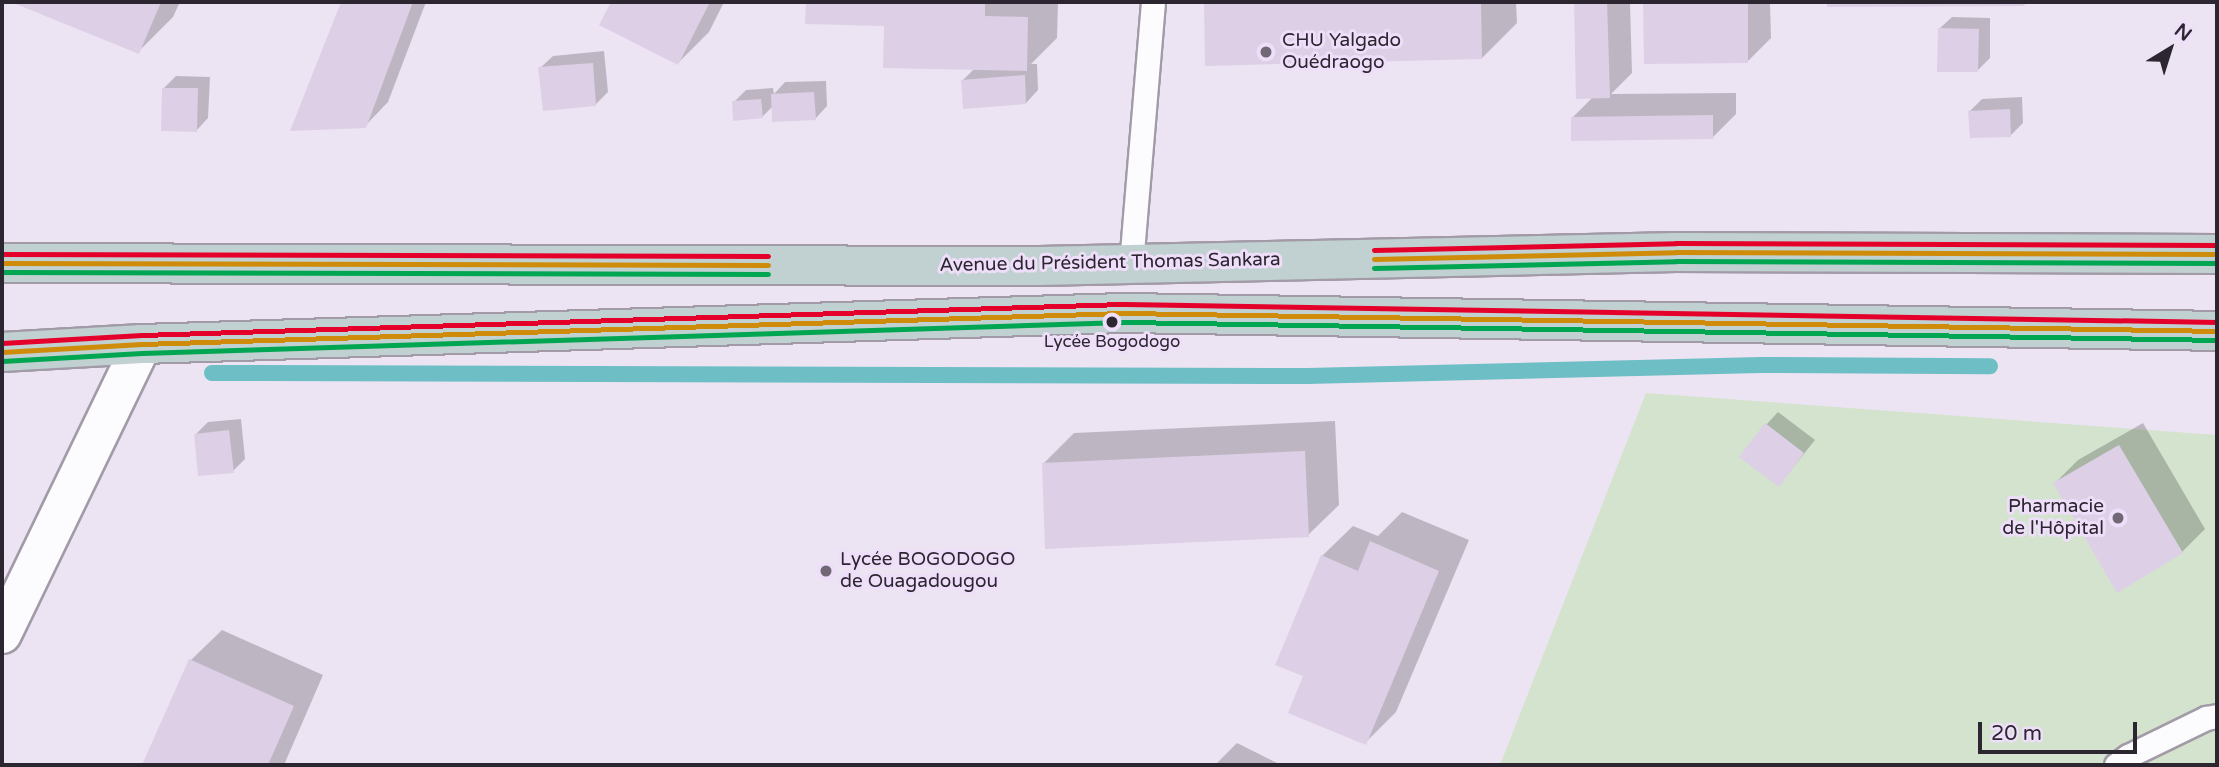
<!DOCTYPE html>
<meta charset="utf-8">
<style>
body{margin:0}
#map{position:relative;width:2219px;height:767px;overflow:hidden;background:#ede4f3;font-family:"Varela Round",sans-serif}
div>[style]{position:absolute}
.green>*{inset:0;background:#d3e3ce}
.shadow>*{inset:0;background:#0003}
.stream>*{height:16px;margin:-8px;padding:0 8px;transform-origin:8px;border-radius:8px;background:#6ebec6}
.building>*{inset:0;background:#ddcfe6}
.roads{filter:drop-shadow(2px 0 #a29ba7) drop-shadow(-2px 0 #a29ba7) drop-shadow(0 2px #a29ba7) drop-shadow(0 -2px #a29ba7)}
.lane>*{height:23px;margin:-11.5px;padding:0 11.5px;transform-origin:11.5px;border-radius:11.5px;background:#fcfbfd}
.street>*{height:38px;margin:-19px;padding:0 19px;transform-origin:19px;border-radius:19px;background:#fcfbfd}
.highway>*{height:38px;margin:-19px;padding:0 19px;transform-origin:19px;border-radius:19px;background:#c1d0d0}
.bus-1>*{height:5px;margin:-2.5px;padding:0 2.5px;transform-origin:2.5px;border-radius:2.5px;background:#ce8c0a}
.bus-2>*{height:5px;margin:-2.5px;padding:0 2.5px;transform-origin:2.5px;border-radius:2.5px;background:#00a651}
.bus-3>*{height:5px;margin:-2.5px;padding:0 2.5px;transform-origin:2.5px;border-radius:2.5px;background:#e4002b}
.dots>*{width:19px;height:19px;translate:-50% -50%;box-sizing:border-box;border:4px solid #eedef9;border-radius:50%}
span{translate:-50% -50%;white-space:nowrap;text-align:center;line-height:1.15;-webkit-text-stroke:6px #eedef9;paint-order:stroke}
.bus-label{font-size:17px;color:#2c2630}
.poi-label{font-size:19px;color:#2c2630}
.left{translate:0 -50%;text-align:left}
.right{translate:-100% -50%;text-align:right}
.street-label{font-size:19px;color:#2c2630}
.frame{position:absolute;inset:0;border:4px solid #2c2630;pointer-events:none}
.north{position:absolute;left:2135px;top:14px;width:70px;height:70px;-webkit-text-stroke:5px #eedef9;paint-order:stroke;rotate:38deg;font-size:19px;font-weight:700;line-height:28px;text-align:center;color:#2c2630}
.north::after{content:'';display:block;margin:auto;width:24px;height:32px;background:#2c2630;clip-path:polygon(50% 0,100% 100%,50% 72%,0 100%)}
.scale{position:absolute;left:1978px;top:722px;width:159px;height:32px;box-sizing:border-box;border:4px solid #2c2630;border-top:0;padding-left:9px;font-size:21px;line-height:24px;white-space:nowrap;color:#2c2630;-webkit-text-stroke:5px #eedef9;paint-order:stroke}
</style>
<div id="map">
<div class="green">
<div style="clip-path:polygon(1646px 393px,2217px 435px,2217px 765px,1500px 765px)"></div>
</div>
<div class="shadow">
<div style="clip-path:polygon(15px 2px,180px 2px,173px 17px,138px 52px)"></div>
<div style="clip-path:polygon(343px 2px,426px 2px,388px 102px,365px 126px,293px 129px)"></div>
<div style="clip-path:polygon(613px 2px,724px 2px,709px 32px,678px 63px,601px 24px)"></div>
<div style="clip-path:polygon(808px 2px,1058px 2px,1057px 38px,1031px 64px,1037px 64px,1038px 90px,1026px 103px,962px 81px,975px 68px,886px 24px,807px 22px)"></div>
<div style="clip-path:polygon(1205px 2px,1516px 2px,1517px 23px,1482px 58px,1207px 64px)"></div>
<div style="clip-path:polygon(1576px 2px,1630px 2px,1632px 73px,1611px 94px,1736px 93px,1736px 114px,1713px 137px,1572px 118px,1593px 97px,1578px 97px)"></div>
<div style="clip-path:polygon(1644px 2px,1770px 2px,1771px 38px,1748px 61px,1646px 63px)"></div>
<div style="clip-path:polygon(1828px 2px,2026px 2px,2024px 5px,1828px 5px)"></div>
<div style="clip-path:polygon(1952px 17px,1990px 18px,1990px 58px,1977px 71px,1939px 29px)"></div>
<div style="clip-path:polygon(604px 51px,608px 92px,596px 104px,540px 68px,553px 56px)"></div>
<div style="clip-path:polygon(176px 76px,210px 77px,208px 118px,196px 131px,164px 88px)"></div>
<div style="clip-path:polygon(826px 81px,827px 106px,815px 119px,773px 106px,762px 117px,734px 102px,746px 90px,773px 88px,774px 94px,785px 82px)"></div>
<div style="clip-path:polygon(2022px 97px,2023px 123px,2010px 136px,1970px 111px,1982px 99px)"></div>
<div style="clip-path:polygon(1778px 412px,1815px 440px,1779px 485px,1766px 425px)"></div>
<div style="clip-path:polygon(241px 419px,245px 459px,233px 471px,196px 434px,208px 422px)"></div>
<div style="clip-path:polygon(1335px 421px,1339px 505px,1308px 535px,1043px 464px,1074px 433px)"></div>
<div style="clip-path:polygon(2143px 423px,2205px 529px,2182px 552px,2055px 483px,2078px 460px)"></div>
<div style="clip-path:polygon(1402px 512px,1469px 540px,1396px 712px,1365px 743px,1306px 676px,1322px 556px,1353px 526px,1378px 536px)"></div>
<div style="clip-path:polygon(222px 630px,323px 675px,284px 765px,144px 765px,191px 660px)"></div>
<div style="clip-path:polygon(1237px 743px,1281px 765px,1215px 765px)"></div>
</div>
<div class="stream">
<div style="left:212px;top:373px;width:1095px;rotate:0.16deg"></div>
<div style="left:1307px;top:376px;width:454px;rotate:-1.4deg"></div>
<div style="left:1761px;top:365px;width:229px;rotate:0.3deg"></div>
</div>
<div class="building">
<div style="clip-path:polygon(11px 2px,161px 2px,139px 54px)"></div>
<div style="clip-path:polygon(341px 2px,413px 2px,366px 128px,290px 131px)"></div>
<div style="clip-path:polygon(611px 2px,710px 2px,678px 65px,599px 25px)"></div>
<div style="clip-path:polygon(806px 2px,985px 2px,985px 16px,1028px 17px,1027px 71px,883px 68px,884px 26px,805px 24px)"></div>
<div style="clip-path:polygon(1204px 2px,1481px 2px,1482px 59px,1205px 66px)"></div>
<div style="clip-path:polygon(1574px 2px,1607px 2px,1610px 98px,1576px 99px)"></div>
<div style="clip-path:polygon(1643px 2px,1748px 2px,1748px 63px,1644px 64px)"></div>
<div style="clip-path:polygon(1827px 2px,2024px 2px,2024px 6px,1827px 7px)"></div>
<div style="clip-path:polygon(1938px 28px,1979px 29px,1978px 72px,1937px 72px)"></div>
<div style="clip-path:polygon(593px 63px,596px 106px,543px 111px,538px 67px)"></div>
<div style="clip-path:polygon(1025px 75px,1026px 104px,963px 109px,961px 80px)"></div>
<div style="clip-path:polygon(162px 88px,198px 88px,197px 132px,161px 131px)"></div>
<div style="clip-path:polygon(814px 92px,816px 120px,772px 122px,771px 94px)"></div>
<div style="clip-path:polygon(761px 99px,763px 118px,733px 121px,732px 101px)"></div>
<div style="clip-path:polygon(2010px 109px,2011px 137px,1970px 138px,1968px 111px)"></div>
<div style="clip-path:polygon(1713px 115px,1713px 139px,1571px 141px,1571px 117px)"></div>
<div style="clip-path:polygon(1765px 423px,1804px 453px,1779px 487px,1739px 457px)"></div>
<div style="clip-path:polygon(229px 430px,234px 473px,198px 476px,194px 434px)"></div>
<div style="clip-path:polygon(2119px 445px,2183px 553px,2117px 593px,2053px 483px)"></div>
<div style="clip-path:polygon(1305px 451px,1309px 537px,1045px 549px,1042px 463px)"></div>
<div style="clip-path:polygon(1370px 541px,1439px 571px,1366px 745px,1288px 713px,1303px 676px,1275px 665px,1321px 555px,1358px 571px)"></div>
<div style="clip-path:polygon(189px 659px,294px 706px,268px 765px,142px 765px)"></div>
</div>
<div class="roads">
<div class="lane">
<div style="left:1131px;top:264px;width:263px;rotate:-85.2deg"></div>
<div style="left:2116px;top:765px;width:15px;rotate:-37deg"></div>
<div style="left:2128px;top:756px;width:87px;rotate:-26deg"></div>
<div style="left:2206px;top:718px;width:11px;rotate:-10deg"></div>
</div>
<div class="street">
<div style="left:2px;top:634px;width:322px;rotate:-64.2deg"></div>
</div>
<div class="highway">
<div style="left:2px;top:263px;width:1037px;rotate:0.17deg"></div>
<div style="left:1039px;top:266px;width:637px;rotate:-1.26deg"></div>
<div style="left:1676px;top:252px;width:541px;rotate:0.21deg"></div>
<div style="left:2px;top:352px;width:140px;rotate:-3.3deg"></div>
<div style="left:142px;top:344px;width:983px;rotate:-1.81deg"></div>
<div style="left:1125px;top:313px;width:1092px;rotate:0.94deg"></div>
</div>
</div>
<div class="bus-1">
<div style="left:1374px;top:259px;width:302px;rotate:-1.3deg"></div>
<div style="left:1676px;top:252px;width:541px;rotate:0.21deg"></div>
<div style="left:2px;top:263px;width:766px;rotate:0.15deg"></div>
<div style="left:2px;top:352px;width:140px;rotate:-3.3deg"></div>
<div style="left:142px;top:344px;width:983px;rotate:-1.81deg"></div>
<div style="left:1125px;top:313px;width:1092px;rotate:0.94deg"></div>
</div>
<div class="bus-2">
<div style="left:1374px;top:268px;width:302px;rotate:-1.3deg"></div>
<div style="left:1676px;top:261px;width:541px;rotate:0.21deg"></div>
<div style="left:2px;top:272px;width:766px;rotate:0.15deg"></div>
<div style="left:2px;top:361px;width:140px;rotate:-3.3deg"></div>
<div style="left:142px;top:353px;width:983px;rotate:-1.81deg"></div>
<div style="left:1125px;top:322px;width:1092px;rotate:0.94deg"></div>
</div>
<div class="bus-3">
<div style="left:1374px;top:250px;width:302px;rotate:-1.3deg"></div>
<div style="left:1676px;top:243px;width:541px;rotate:0.21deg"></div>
<div style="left:2px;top:254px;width:766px;rotate:0.15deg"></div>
<div style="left:2px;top:343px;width:140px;rotate:-3.3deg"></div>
<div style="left:142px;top:335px;width:983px;rotate:-1.81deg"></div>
<div style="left:1125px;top:304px;width:1092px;rotate:0.94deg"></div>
</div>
<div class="dots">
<div style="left:1266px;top:52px;background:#706874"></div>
<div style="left:1112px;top:322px;background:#2c2630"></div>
<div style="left:2118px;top:518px;background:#706874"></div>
<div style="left:826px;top:571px;background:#706874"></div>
</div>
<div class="bus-label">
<span style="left:1112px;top:342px">Lycée Bogodogo</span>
</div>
<div class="poi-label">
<span class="left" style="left:1282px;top:52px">CHU Yalgado<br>Ouédraogo</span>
<span class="right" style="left:2104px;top:518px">Pharmacie<br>de l'Hôpital</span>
<span class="left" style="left:840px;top:571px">Lycée BOGODOGO<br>de Ouagadougou</span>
</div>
<div class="street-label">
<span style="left:1110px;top:263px;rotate:-1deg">Avenue du Président Thomas Sankara</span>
</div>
<div class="frame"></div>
<div class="north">N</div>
<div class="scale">20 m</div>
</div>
